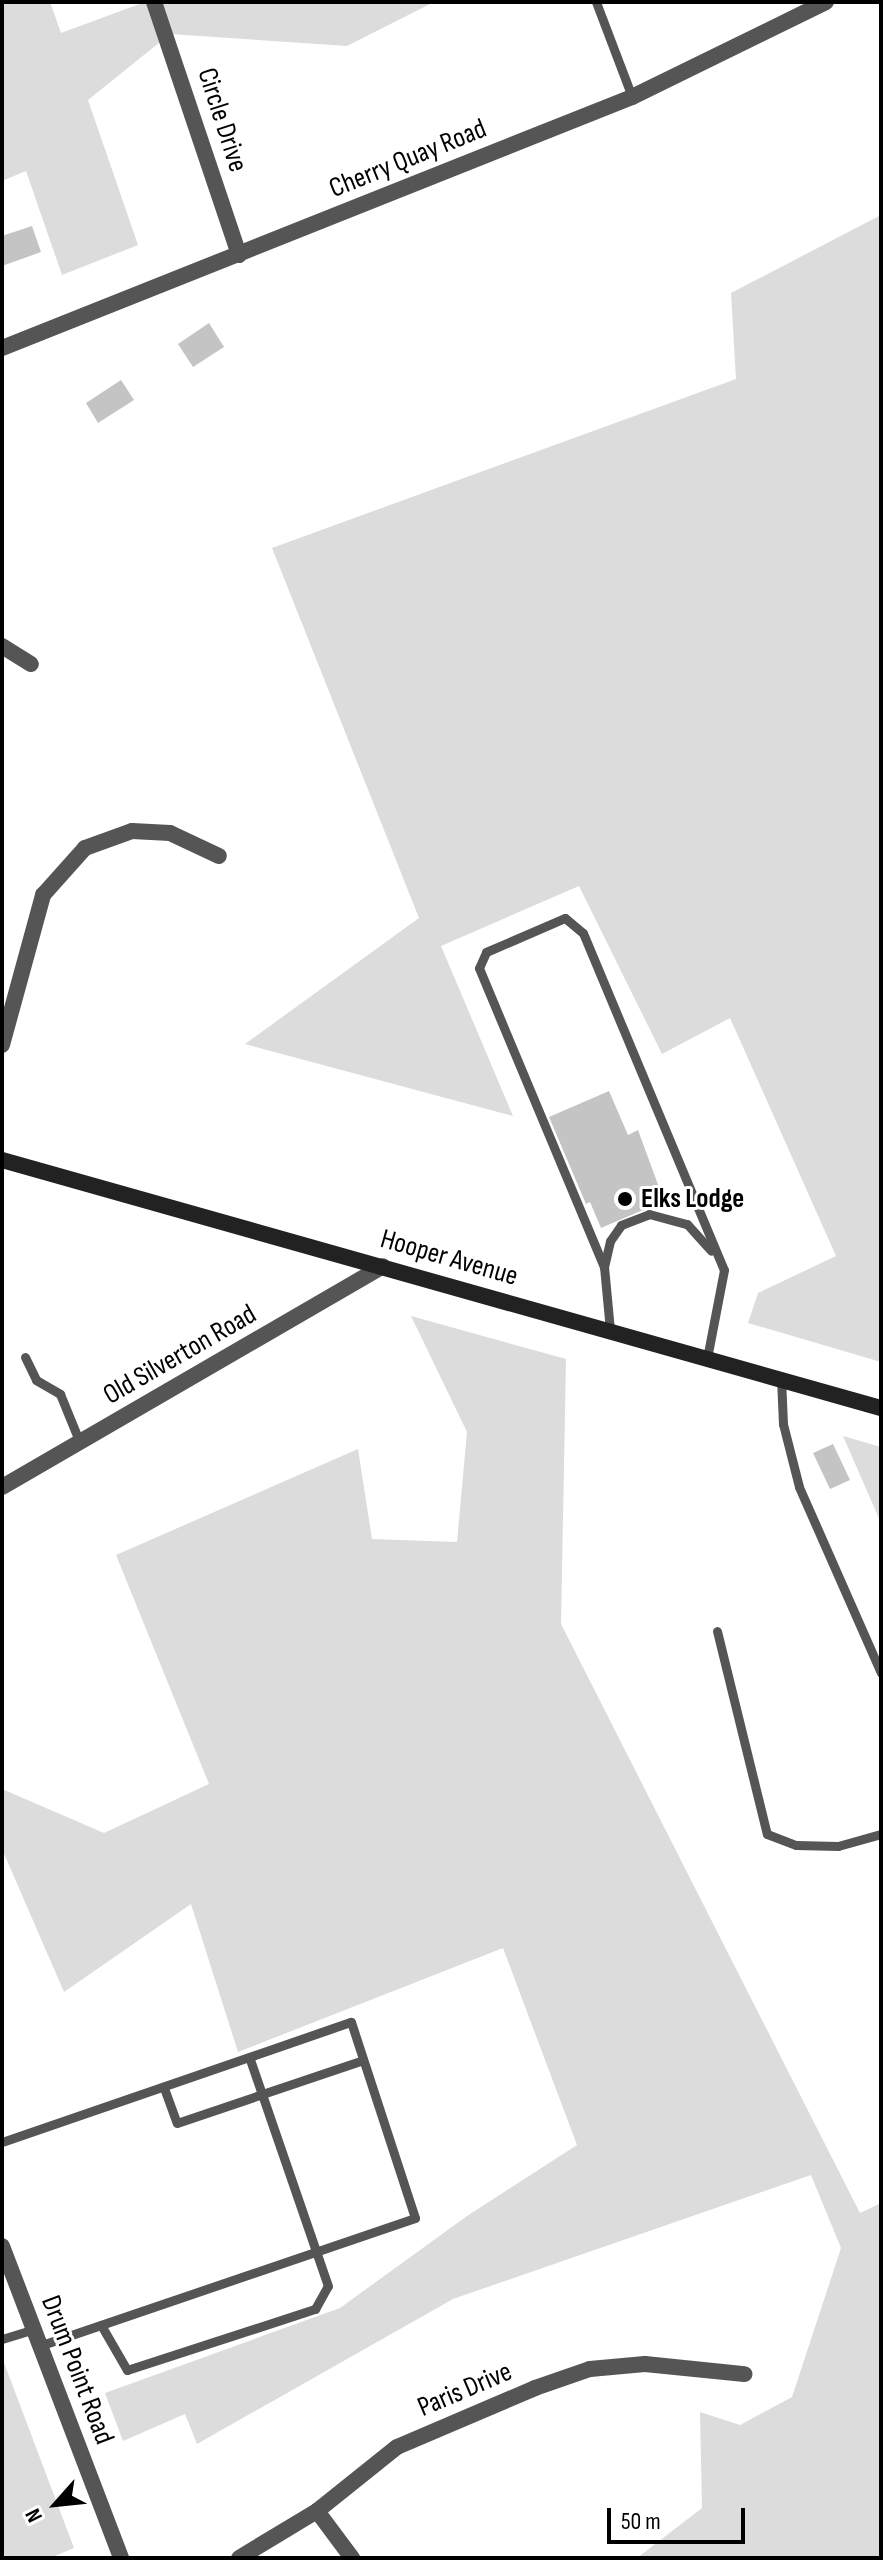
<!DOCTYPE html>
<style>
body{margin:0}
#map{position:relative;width:883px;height:2560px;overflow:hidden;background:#fff;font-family:"Sofia Sans Condensed",sans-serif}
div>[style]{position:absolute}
.green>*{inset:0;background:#dcdcdc}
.building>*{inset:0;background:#c4c4c4}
.service>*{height:9px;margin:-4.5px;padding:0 4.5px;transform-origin:4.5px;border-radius:4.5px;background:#555}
.minor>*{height:16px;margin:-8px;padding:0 8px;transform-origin:8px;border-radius:8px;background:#555}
.tertiary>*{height:16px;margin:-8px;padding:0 8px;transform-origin:8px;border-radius:8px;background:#555}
.secondary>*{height:16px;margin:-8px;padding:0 8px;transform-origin:8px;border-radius:8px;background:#222}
.dots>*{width:22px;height:22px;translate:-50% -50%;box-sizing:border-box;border:4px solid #fff;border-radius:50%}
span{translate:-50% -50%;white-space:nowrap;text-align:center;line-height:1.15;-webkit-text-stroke:6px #fff;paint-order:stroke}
.street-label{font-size:28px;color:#000}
.poi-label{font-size:28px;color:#000;font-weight:700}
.left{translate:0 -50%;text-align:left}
.frame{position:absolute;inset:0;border:4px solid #000;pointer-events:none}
.north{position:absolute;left:16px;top:2464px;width:80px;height:80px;-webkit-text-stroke:6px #fff;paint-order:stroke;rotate:243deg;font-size:22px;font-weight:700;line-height:32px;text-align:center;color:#000}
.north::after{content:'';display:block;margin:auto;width:28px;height:36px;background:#000;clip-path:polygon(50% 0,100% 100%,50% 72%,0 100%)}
.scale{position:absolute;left:607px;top:2508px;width:138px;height:36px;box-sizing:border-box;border:4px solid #000;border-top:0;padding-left:10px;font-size:24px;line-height:28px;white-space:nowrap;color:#000;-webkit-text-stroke:6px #fff;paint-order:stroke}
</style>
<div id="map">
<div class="green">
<div style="clip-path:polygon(2px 2px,50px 2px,61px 33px,145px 2px,434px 2px,347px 46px,170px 34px,88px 100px,138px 245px,62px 275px,26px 171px,2px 181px)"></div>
<div style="clip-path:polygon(881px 215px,880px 321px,881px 1362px,748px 1323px,758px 1293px,836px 1256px,730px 1018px,662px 1054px,579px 886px,441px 946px,513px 1116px,245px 1044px,419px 918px,272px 548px,736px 379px,731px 293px)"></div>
<div style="clip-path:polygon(411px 1316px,566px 1359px,561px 1624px,860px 2213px,881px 2203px,881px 2558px,637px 2558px,702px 2508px,700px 2412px,740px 2425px,792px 2397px,841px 2248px,811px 2175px,453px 2299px,197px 2444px,185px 2414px,123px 2441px,105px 2393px,340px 2308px,467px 2216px,577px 2145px,503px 1948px,238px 2052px,191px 1904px,64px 1992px,2px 1849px,2px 1789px,104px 1833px,209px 1784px,116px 1555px,358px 1449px,372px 1539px,457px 1542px,467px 1432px)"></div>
<div style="clip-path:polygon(843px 1436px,881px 1447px,881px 1523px)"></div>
<div style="clip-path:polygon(3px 2360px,74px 2548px,50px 2558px,2px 2556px)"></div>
</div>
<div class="building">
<div style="clip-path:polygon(32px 226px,41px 252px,2px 266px,2px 236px)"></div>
<div style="clip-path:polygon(209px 323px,224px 347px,193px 367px,178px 344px)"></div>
<div style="clip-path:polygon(121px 380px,134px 400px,98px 423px,86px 403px)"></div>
<div style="clip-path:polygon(609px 1091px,628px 1135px,638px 1130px,664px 1201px,601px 1228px,590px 1202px,586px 1204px,549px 1117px)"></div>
<div style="clip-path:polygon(833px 1444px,850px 1480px,830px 1489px,813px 1453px)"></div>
</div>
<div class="service">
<div style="left:596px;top:2px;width:102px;rotate:69.2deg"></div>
<div style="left:604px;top:1267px;width:27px;rotate:-77deg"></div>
<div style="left:610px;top:1241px;width:19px;rotate:-55deg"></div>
<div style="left:621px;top:1225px;width:30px;rotate:-21deg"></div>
<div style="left:649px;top:1214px;width:39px;rotate:15deg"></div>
<div style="left:687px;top:1224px;width:36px;rotate:48deg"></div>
<div style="left:610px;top:1330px;width:63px;rotate:-95.4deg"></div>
<div style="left:604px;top:1267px;width:324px;rotate:-112.7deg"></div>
<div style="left:479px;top:968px;width:17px;rotate:-66deg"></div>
<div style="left:486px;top:952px;width:86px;rotate:-23.3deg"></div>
<div style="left:565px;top:918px;width:23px;rotate:40deg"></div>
<div style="left:583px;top:933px;width:365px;rotate:67.3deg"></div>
<div style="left:724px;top:1270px;width:90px;rotate:100.9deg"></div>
<div style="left:25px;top:1357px;width:25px;rotate:64deg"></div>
<div style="left:36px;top:1380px;width:28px;rotate:30deg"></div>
<div style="left:60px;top:1394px;width:53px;rotate:67.8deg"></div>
<div style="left:781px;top:1378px;width:46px;rotate:87.5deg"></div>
<div style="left:783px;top:1424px;width:65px;rotate:75.7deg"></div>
<div style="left:799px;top:1487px;width:203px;rotate:66.2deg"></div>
<div style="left:717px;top:1631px;width:209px;rotate:76.2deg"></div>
<div style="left:767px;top:1834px;width:31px;rotate:21deg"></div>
<div style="left:796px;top:1845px;width:42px;rotate:1.4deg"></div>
<div style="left:838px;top:1846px;width:45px;rotate:-15.6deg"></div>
<div style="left:164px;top:2088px;width:37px;rotate:70deg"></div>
<div style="left:177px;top:2123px;width:196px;rotate:-18.7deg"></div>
<div style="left:2px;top:2142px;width:369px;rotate:-19deg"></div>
<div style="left:351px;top:2022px;width:206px;rotate:71.9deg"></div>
<div style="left:415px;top:2218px;width:396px;rotate:161.2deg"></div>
<div style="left:101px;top:2325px;width:52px;rotate:60deg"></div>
<div style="left:127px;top:2370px;width:198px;rotate:-18deg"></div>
<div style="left:315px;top:2309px;width:26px;rotate:-61deg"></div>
<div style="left:328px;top:2286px;width:242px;rotate:-109deg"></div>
<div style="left:2px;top:2339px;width:34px;rotate:-17deg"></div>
</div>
<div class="minor">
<div style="left:154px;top:2px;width:267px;rotate:71.4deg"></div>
<div style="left:2px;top:646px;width:34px;rotate:32deg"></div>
<div style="left:2px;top:1045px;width:156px;rotate:-74.7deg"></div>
<div style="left:43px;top:895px;width:63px;rotate:-48.2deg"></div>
<div style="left:85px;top:848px;width:50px;rotate:-19.9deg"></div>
<div style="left:132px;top:831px;width:38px;rotate:3deg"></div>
<div style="left:170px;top:833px;width:54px;rotate:25.1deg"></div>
<div style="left:2px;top:1487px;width:440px;rotate:-30.1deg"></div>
<div style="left:317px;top:2511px;width:59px;rotate:53.3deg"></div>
<div style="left:239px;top:2558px;width:91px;rotate:-31.1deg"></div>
<div style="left:317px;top:2511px;width:102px;rotate:-38.7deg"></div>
<div style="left:397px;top:2447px;width:150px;rotate:-23.1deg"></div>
<div style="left:535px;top:2388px;width:58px;rotate:-19.1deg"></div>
<div style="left:590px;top:2369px;width:55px;rotate:-5.2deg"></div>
<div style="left:645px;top:2364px;width:100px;rotate:5.8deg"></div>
</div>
<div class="tertiary">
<div style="left:2px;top:348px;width:678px;rotate:-21.72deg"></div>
<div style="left:632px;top:97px;width:216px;rotate:-26.1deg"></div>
<div style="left:2px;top:2246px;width:334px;rotate:69.1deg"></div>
</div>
<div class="secondary">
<div style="left:2px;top:1160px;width:913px;rotate:15.76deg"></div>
</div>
<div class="dots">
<div style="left:625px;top:1199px;background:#000"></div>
</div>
<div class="street-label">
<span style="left:222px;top:120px;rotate:72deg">Circle Drive</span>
<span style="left:408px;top:159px;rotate:-22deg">Cherry Quay Road</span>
<span style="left:449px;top:1258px;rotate:16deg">Hooper Avenue</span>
<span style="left:180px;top:1355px;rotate:-30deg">Old Silverton Road</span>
<span style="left:77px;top:2370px;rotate:69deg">Drum Point Road</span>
<span style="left:465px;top:2390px;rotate:-23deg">Paris Drive</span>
</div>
<div class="poi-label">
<span class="left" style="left:641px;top:1199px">Elks Lodge</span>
</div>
<div class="frame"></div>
<div class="north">N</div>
<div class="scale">50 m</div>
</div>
